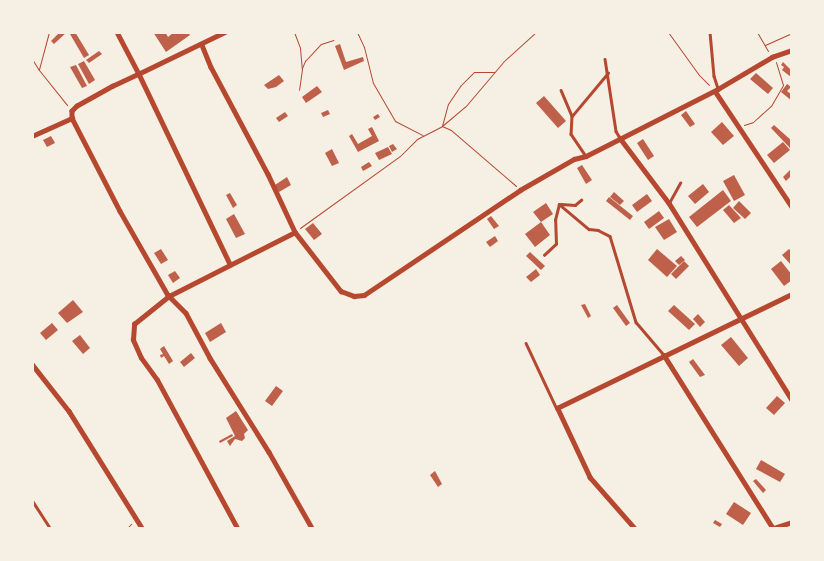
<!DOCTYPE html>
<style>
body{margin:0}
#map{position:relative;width:824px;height:561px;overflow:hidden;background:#f6efe4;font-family:Signika,sans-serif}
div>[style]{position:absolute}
.building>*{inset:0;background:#bf614a}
.path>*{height:1px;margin:-0.5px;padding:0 0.5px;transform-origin:0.5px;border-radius:0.5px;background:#b5482f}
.service>*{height:2.5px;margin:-1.25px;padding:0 1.25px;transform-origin:1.25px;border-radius:1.25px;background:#b5482f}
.minor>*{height:4.5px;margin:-2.25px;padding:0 2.25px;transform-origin:2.25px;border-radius:2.25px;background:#b5482f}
span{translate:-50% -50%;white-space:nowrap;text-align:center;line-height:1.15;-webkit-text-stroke:4px #f6efe4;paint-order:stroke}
.frame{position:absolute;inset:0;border:34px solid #f6efe4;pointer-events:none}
</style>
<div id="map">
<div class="building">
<div style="clip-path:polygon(60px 32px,67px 32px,54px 44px,51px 41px)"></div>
<div style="clip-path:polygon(72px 32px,75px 32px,89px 55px,84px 58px,70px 34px)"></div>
<div style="clip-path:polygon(153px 32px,165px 32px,168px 37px,174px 32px,188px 32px,190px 35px,166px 52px)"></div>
<div style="clip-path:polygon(340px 44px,346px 62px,363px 57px,364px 61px,344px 70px,335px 46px)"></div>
<div style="clip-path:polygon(99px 51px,102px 54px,89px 63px,86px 60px)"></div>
<div style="clip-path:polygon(84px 61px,95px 80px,89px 84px,78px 64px)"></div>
<div style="clip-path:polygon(783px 62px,792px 71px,791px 77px,782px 70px,784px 67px,781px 65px)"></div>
<div style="clip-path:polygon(76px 65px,87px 86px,82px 88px,70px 67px)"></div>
<div style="clip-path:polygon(756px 73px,773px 88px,768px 94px,750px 79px)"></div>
<div style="clip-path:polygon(279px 75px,284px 81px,276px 87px,268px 89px,264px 85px)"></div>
<div style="clip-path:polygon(787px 84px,791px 87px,787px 91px,792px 95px,792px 101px,781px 92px)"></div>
<div style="clip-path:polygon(317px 86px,322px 92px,306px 103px,302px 97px)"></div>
<div style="clip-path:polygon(544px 96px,566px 121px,558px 128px,536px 103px)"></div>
<div style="clip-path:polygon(328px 110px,330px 114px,323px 117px,321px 113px)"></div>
<div style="clip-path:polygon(686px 111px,695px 124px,690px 127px,681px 115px)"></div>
<div style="clip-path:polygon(285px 112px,288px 116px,279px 122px,276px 118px)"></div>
<div style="clip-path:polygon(378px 114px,380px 117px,375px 120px,373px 117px)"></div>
<div style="clip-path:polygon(722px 122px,734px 136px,723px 145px,711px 132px)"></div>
<div style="clip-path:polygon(774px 125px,792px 141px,790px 148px,771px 128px)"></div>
<div style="clip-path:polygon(372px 127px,379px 141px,358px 152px,349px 136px,352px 134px,358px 144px,372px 136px,368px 129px)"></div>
<div style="clip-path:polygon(51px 136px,55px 143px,47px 147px,43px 140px)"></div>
<div style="clip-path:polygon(643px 139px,654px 156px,648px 160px,637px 143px)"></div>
<div style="clip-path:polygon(783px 142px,790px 150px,774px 163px,767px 155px)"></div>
<div style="clip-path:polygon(393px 144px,397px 149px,392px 152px,389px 146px)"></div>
<div style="clip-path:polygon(388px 147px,392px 154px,379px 160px,375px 153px)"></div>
<div style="clip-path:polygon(332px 149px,339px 163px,332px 166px,325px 153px)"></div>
<div style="clip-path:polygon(369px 162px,372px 166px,363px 171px,361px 167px)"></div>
<div style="clip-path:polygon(582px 165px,592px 180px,586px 184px,577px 168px)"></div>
<div style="clip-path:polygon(790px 170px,792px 175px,786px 181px,783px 177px)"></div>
<div style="clip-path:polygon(734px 175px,745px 195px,734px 201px,723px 181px)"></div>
<div style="clip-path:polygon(287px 177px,291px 185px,279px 192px,275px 185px)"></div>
<div style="clip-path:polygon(703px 184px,709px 192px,695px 204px,688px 196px)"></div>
<div style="clip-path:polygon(723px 190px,731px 201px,697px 227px,689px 217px)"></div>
<div style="clip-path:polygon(614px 192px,624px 201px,620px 205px,610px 197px)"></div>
<div style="clip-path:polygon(230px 193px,237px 205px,233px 208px,226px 195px)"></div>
<div style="clip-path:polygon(647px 194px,652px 201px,637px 212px,632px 205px)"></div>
<div style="clip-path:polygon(609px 197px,633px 216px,630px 220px,606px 201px)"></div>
<div style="clip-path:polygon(739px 201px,751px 213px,745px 219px,733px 208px)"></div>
<div style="clip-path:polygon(546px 203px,553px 214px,541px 222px,550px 235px,535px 247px,525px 234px,541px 222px,533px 212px)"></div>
<div style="clip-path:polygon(729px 205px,741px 218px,734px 223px,723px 210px)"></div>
<div style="clip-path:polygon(659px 211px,664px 218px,649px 229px,644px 222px)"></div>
<div style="clip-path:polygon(234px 214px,245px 234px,236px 238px,226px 219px)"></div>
<div style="clip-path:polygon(491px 216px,499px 226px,494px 229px,487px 219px)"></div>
<div style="clip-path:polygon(669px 219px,677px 232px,664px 240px,655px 227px)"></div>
<div style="clip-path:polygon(313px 223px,322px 234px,314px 240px,305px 229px)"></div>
<div style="clip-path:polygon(495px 236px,498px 241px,490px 247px,486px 242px)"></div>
<div style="clip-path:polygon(161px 249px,168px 260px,161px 264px,154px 253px)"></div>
<div style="clip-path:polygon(657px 249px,677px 266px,667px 277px,648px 260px)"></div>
<div style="clip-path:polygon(789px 249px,792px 252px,792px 266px,782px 255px)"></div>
<div style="clip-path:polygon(530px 252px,545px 266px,541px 270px,526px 256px)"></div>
<div style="clip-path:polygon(681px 256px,685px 260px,679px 265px,675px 261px)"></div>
<div style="clip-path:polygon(684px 261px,689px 266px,676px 279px,671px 274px)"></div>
<div style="clip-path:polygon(781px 261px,792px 275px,792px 280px,784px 286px,771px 269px)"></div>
<div style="clip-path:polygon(536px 269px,540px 275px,531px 282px,526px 277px)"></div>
<div style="clip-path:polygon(175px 271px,180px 278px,173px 283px,168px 275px)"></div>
<div style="clip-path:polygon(73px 300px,83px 312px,67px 323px,58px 313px)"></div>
<div style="clip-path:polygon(585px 304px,591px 316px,588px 318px,581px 305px)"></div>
<div style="clip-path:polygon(617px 305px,630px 323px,626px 326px,613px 308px)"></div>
<div style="clip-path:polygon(674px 305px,695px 324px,689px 330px,668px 311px)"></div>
<div style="clip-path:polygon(698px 314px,705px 322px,700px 327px,693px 319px)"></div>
<div style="clip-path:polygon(52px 323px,58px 330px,46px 340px,40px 333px)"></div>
<div style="clip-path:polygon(221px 323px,226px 332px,210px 342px,205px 333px)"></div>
<div style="clip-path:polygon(80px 335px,90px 348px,83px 354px,72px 341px)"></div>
<div style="clip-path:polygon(731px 337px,748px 358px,739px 366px,721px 345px)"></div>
<div style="clip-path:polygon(164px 346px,173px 361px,169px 364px,164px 356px,161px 358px,160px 355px,163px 354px,160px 349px)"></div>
<div style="clip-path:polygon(191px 353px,195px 358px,184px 367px,180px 362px)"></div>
<div style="clip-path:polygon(693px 359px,705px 375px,700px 377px,689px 362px)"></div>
<div style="clip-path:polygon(276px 386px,283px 391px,272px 406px,265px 401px)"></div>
<div style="clip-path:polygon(777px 396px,785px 403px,774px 415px,766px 408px)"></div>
<div style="clip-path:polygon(236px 411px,248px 430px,244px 434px,245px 438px,242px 441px,235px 439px,230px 446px,227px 441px,235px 436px,226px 418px)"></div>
<div style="clip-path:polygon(232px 434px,233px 436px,220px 443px,219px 441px)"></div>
<div style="clip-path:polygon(761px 460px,785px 474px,780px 482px,756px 469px)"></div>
<div style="clip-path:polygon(435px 471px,442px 484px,438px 487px,430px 475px)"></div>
<div style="clip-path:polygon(756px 479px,766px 490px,763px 493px,753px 481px)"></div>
<div style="clip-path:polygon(734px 502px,751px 513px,743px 525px,726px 514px)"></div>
<div style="clip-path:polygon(715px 520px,722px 524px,720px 527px,713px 523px)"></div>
</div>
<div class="path">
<div style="left:49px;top:32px;width:39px;rotate:105deg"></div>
<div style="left:39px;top:70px;width:45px;rotate:51.3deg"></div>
<div style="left:294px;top:32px;width:17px;rotate:69deg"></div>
<div style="left:300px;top:48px;width:21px;rotate:85deg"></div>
<div style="left:302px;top:69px;width:21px;rotate:98deg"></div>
<div style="left:357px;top:32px;width:17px;rotate:65deg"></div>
<div style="left:364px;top:47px;width:37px;rotate:76deg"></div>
<div style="left:373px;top:83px;width:44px;rotate:59.9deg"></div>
<div style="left:395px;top:121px;width:31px;rotate:27deg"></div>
<div style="left:668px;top:32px;width:53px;rotate:54.2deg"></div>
<div style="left:699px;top:75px;width:14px;rotate:45deg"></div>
<div style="left:757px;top:32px;width:22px;rotate:60deg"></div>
<div style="left:765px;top:45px;width:30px;rotate:-24deg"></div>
<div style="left:32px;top:59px;width:13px;rotate:58deg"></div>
<div style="left:302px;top:68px;width:8px;rotate:-67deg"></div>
<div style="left:305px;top:61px;width:23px;rotate:-47deg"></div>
<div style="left:321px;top:44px;width:13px;rotate:-18deg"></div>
<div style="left:744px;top:125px;width:9px;rotate:-18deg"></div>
<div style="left:753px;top:122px;width:24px;rotate:-42deg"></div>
<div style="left:771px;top:106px;width:24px;rotate:-60deg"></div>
<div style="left:783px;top:85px;width:24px;rotate:-107deg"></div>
<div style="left:516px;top:186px;width:86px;rotate:-139.3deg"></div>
<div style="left:451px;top:130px;width:10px;rotate:-156deg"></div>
<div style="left:442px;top:126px;width:30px;rotate:-40deg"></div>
<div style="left:465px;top:107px;width:60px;rotate:-49.7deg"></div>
<div style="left:504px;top:61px;width:43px;rotate:-42.2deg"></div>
<div style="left:300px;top:228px;width:123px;rotate:-35.8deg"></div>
<div style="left:400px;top:156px;width:24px;rotate:-45deg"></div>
<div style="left:417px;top:139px;width:28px;rotate:-27deg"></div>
<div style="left:442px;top:126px;width:23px;rotate:-75deg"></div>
<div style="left:448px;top:104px;width:22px;rotate:-56deg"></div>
<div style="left:460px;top:86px;width:20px;rotate:-45deg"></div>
<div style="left:474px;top:72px;width:20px"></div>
<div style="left:127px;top:528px;width:6px;rotate:-45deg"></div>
</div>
<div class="service">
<div style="left:710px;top:32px;width:44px;rotate:84.8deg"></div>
<div style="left:714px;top:76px;width:13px;rotate:72deg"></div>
<div style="left:605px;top:59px;width:73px;rotate:81.3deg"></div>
<div style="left:616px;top:131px;width:8px;rotate:60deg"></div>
<div style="left:561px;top:90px;width:28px;rotate:67deg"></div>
<div style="left:572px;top:116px;width:18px;rotate:93deg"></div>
<div style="left:571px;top:134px;width:27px;rotate:56deg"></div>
<div style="left:572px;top:116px;width:56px;rotate:-50.1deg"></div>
<div style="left:669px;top:203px;width:23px;rotate:-61deg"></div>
<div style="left:561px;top:204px;width:14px;rotate:4deg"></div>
<div style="left:575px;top:205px;width:8px;rotate:-40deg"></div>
<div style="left:544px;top:255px;width:16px;rotate:-43deg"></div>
<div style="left:556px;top:244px;width:24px;rotate:-92deg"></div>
<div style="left:555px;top:220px;width:16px;rotate:-76deg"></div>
<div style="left:559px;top:204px;width:39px;rotate:40deg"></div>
<div style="left:589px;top:229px;width:9px;rotate:6deg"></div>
<div style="left:598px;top:230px;width:13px;rotate:27deg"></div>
<div style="left:610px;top:236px;width:90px;rotate:73.2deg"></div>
<div style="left:636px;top:322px;width:43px;rotate:49.7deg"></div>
<div style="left:526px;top:343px;width:71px;rotate:64.9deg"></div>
<div style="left:32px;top:500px;width:33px;rotate:57deg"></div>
</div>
<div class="minor">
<div style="left:117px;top:32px;width:47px;rotate:62.4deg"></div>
<div style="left:139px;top:74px;width:29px;rotate:155deg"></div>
<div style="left:113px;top:86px;width:41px;rotate:150.9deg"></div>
<div style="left:77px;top:106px;width:7px;rotate:135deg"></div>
<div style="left:72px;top:111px;width:7px;rotate:90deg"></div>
<div style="left:72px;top:118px;width:105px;rotate:62.7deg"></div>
<div style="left:120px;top:211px;width:97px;rotate:60.3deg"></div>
<div style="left:168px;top:295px;width:25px;rotate:45deg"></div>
<div style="left:186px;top:313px;width:51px;rotate:61.9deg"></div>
<div style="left:210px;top:358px;width:111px;rotate:57.9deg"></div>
<div style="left:269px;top:452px;width:87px;rotate:60.5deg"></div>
<div style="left:226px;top:32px;width:97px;rotate:154.2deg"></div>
<div style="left:139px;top:74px;width:211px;rotate:64.4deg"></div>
<div style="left:202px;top:45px;width:24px;rotate:68deg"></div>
<div style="left:211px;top:67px;width:121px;rotate:62deg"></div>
<div style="left:268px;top:174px;width:64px;rotate:65deg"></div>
<div style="left:715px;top:91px;width:139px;rotate:56.4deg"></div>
<div style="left:32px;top:136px;width:44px;rotate:-24.2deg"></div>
<div style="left:620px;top:138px;width:81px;rotate:53deg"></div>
<div style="left:669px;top:203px;width:232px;rotate:58deg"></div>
<div style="left:664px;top:355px;width:204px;rotate:57.8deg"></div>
<div style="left:32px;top:364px;width:60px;rotate:51.8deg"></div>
<div style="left:69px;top:411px;width:138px;rotate:58deg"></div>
<div style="left:237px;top:528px;width:168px;rotate:-118.4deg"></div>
<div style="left:157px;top:380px;width:27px;rotate:-126deg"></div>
<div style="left:141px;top:358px;width:20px;rotate:-114deg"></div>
<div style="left:133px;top:340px;width:16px;rotate:-86deg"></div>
<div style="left:134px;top:324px;width:45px;rotate:-38.7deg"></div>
<div style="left:169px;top:296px;width:141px;rotate:-26.9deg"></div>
<div style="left:295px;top:232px;width:75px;rotate:52.1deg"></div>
<div style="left:341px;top:291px;width:14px;rotate:21deg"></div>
<div style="left:354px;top:296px;width:10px;rotate:-6deg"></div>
<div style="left:364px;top:295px;width:188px;rotate:-33.9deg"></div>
<div style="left:520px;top:190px;width:62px;rotate:-29.9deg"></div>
<div style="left:574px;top:159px;width:12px;rotate:-14deg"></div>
<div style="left:586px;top:156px;width:148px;rotate:-26.9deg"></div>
<div style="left:718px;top:89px;width:63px;rotate:-30.7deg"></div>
<div style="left:772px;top:57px;width:21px;rotate:-19deg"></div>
<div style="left:634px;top:528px;width:67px;rotate:-131.3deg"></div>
<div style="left:590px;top:478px;width:77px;rotate:-115.2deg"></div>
<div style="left:557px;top:408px;width:261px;rotate:-25.9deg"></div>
<div style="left:774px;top:528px;width:19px;rotate:-18deg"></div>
</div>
<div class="frame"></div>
</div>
